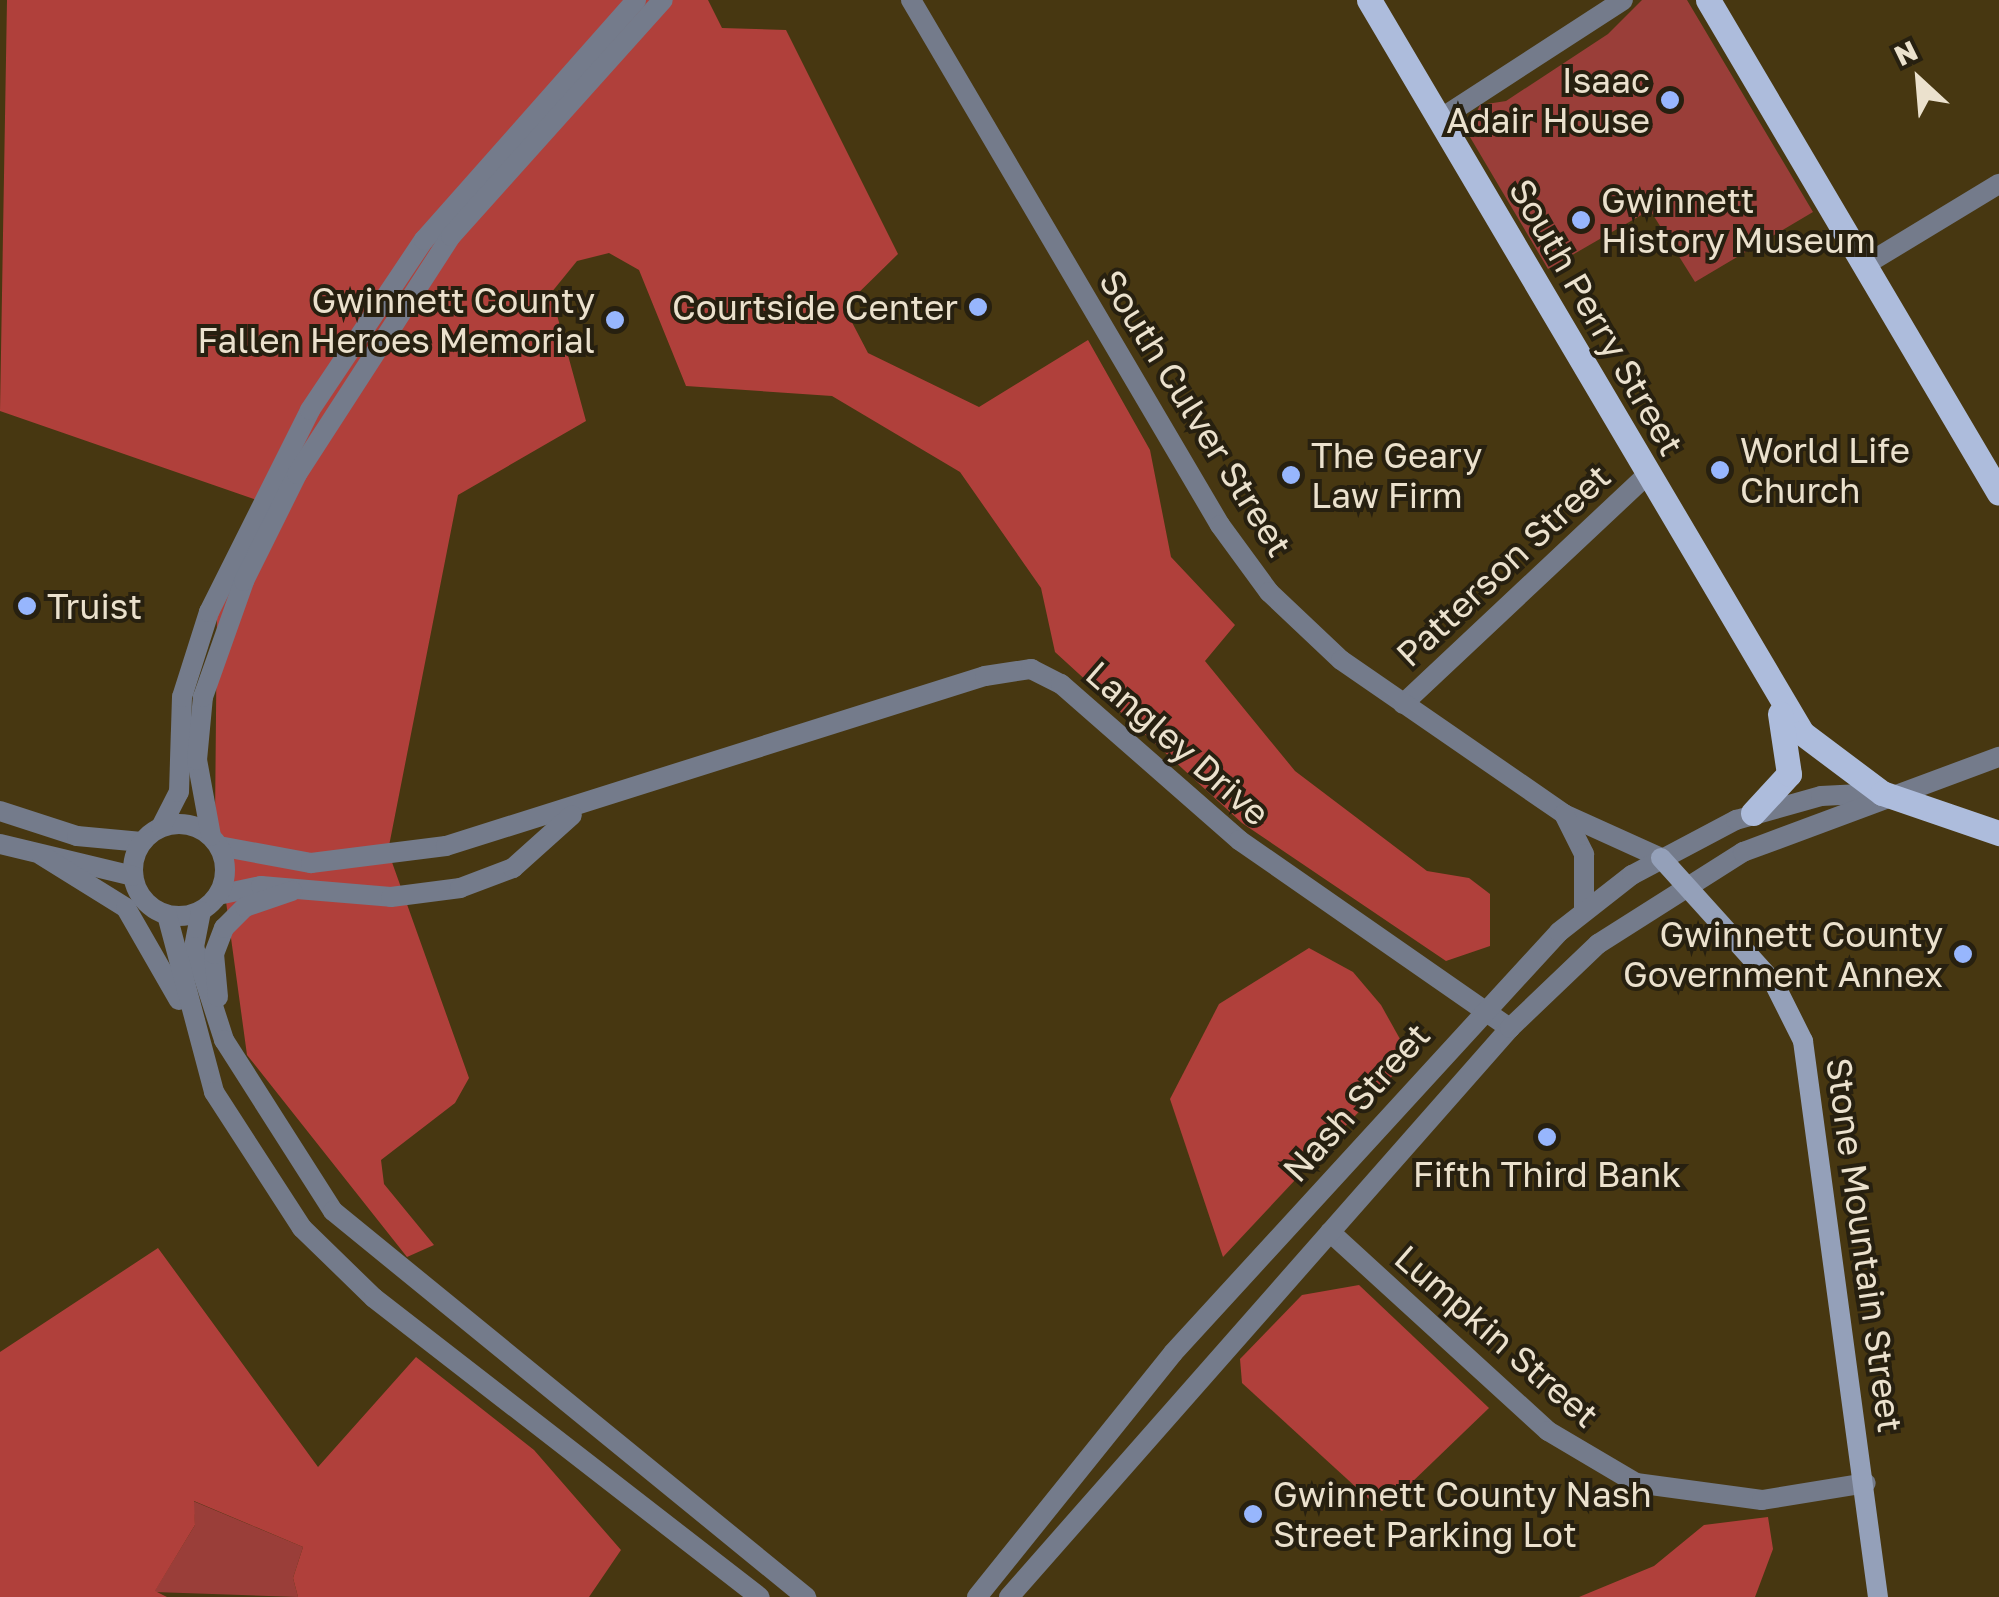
<!DOCTYPE html>
<style>
body{margin:0}
#map{position:relative;width:1999px;height:1597px;overflow:hidden;background:#473711;font-family:"Golos Text",sans-serif}
div>[style]{position:absolute}
.green>*{inset:0;background:#9a3e39}
.forest>*{inset:0;background:#b0403b}
.minor>*{height:20px;margin:-10px;padding:0 10px;transform-origin:10px;border-radius:10px;background:#747b8b}
.tertiary>*{height:20px;margin:-10px;padding:0 10px;transform-origin:10px;border-radius:10px;background:#747b8b}
.tertiary>.ring{margin:-10px;padding:0;box-sizing:content-box;background:none;border:20px solid #747b8b;border-radius:50%}
.secondary>*{height:20px;margin:-10px;padding:0 10px;transform-origin:10px;border-radius:10px;background:#94a0b9}
.primary>*{height:25px;margin:-12.5px;padding:0 12.5px;transform-origin:12.5px;border-radius:12.5px;background:#adbcdc}
.dots>*{width:28px;height:28px;translate:-50% -50%;box-sizing:border-box;border:5px solid #272010;border-radius:50%}
span{translate:-50% -50%;white-space:nowrap;text-align:center;line-height:1.15;-webkit-text-stroke:8px #272010;paint-order:stroke}
.poi-label{font-size:35px;color:#ebe1cd}
.right{translate:-100% -50%;text-align:right}
.left{translate:0 -50%;text-align:left}
.street-label{font-size:35px;color:#ebe1cd}
.north{position:absolute;left:1869px;top:30px;width:100px;height:100px;-webkit-text-stroke:8px #272010;paint-order:stroke;rotate:334deg;font-size:28px;font-weight:700;line-height:40px;text-align:center;color:#ebe1cd}
.north::after{content:'';display:block;margin:auto;width:35px;height:45px;background:#ebe1cd;clip-path:polygon(50% 0,100% 100%,50% 72%,0 100%)}
</style>
<div id="map">
<div class="green">
<div style="clip-path:polygon(1642px 0,1687px 0,1813px 212px,1695px 282px,1650px 210px,1548px 269px,1467px 132px,1480px 105px,1506px 101px,1608px 34px)"></div>
<div style="clip-path:polygon(193px 1501px,303px 1547px,293px 1578px,298px 1597px,154px 1592px,195px 1525px)"></div>
</div>
<div class="forest">
<div style="clip-path:polygon(7px 0,708px 0,722px 28px,786px 30px,898px 254px,844px 307px,868px 353px,979px 407px,1088px 340px,1150px 450px,1171px 557px,1235px 625px,1205px 661px,1295px 771px,1427px 871px,1469px 878px,1490px 894px,1490px 946px,1446px 961px,1242px 823px,1055px 652px,1041px 588px,960px 472px,832px 396px,686px 386px,639px 270px,609px 253px,577px 261px,551px 293px,586px 421px,458px 495px,388px 851px,469px 1078px,455px 1103px,381px 1160px,384px 1184px,434px 1245px,407px 1257px,247px 1055px,215px 821px,217px 609px,271px 505px,0 411px)"></div>
<div style="clip-path:polygon(1309px 948px,1353px 972px,1381px 1005px,1400px 1039px,1398px 1070px,1223px 1257px,1170px 1099px,1219px 1004px)"></div>
<div style="clip-path:polygon(158px 1248px,318px 1467px,416px 1357px,534px 1450px,621px 1550px,589px 1597px,298px 1597px,293px 1578px,303px 1547px,194px 1501px,195px 1525px,155px 1591px,167px 1597px,0 1597px,0 1352px)"></div>
<div style="clip-path:polygon(1359px 1285px,1489px 1408px,1382px 1511px,1242px 1383px,1240px 1359px,1302px 1295px)"></div>
<div style="clip-path:polygon(1768px 1517px,1773px 1549px,1755px 1597px,1579px 1597px,1654px 1566px,1704px 1525px)"></div>
</div>
<div class="minor">
<div style="left:1440px;top:119px;width:218px;rotate:-33deg"></div>
<div style="left:1865px;top:265px;width:157px;rotate:-31.2deg"></div>
<div style="left:1403px;top:704px;width:336px;rotate:-43.2deg"></div>
<div style="left:219px;top:846px;width:94px;rotate:10.5deg"></div>
<div style="left:311px;top:863px;width:136px;rotate:-7.2deg"></div>
<div style="left:446px;top:846px;width:565px;rotate:-17.51deg"></div>
<div style="left:985px;top:676px;width:47px;rotate:-8.7deg"></div>
<div style="left:1031px;top:669px;width:34px;rotate:27deg"></div>
<div style="left:1061px;top:684px;width:237px;rotate:41.2deg"></div>
<div style="left:1239px;top:840px;width:330px;rotate:34.8deg"></div>
<div style="left:218px;top:895px;width:44px;rotate:-11.8deg"></div>
<div style="left:261px;top:886px;width:130px;rotate:4.8deg"></div>
<div style="left:391px;top:897px;width:70px;rotate:-7.4deg"></div>
<div style="left:460px;top:888px;width:57px;rotate:-20.7deg"></div>
<div style="left:513px;top:868px;width:79px;rotate:-41.9deg"></div>
<div style="left:1330px;top:1232px;width:295px;rotate:42.4deg"></div>
<div style="left:1548px;top:1431px;width:102px;rotate:30.6deg"></div>
<div style="left:1636px;top:1483px;width:127px;rotate:7.7deg"></div>
<div style="left:1762px;top:1500px;width:105px;rotate:-9.3deg"></div>
</div>
<div class="tertiary">
<div style="left:911px;top:0;width:609px;rotate:59.52deg"></div>
<div style="left:1220px;top:525px;width:83px;rotate:53.8deg"></div>
<div style="left:1269px;top:592px;width:99px;rotate:43.4deg"></div>
<div style="left:1341px;top:660px;width:271px;rotate:34.6deg"></div>
<div style="left:1564px;top:814px;width:107px;rotate:24.4deg"></div>
<div style="left:0;top:811px;width:81px;rotate:18deg"></div>
<div style="left:77px;top:836px;width:65px;rotate:5.3deg"></div>
<div style="left:1564px;top:814px;width:45px;rotate:63.4deg"></div>
<div style="left:1584px;top:854px;width:57px;rotate:90deg"></div>
<div class="ring" style="left:133px;top:824px;width:72px;height:72px"></div>
<div style="left:161px;top:827px;width:39px;rotate:-63deg"></div>
<div style="left:179px;top:792px;width:95px;rotate:-88.2deg"></div>
<div style="left:182px;top:697px;width:89px;rotate:-72.4deg"></div>
<div style="left:209px;top:612px;width:226px;rotate:-63.4deg"></div>
<div style="left:310px;top:410px;width:205px;rotate:-56.2deg"></div>
<div style="left:424px;top:240px;width:320px;rotate:-48.5deg"></div>
<div style="left:211px;top:836px;width:77px;rotate:-100.4deg"></div>
<div style="left:197px;top:760px;width:63px;rotate:-84.6deg"></div>
<div style="left:203px;top:697px;width:123px;rotate:-70.5deg"></div>
<div style="left:244px;top:581px;width:119px;rotate:-63.6deg"></div>
<div style="left:297px;top:474px;width:283px;rotate:-57.1deg"></div>
<div style="left:451px;top:236px;width:317px;rotate:-48.1deg"></div>
<div style="left:0;top:844px;width:137px;rotate:13.5deg"></div>
<div style="left:41px;top:855px;width:100px;rotate:31.9deg"></div>
<div style="left:126px;top:908px;width:106px;rotate:60.1deg"></div>
<div style="left:201px;top:911px;width:37px;rotate:101deg"></div>
<div style="left:194px;top:947px;width:98px;rotate:72.1deg"></div>
<div style="left:224px;top:1040px;width:203px;rotate:57.5deg"></div>
<div style="left:333px;top:1211px;width:611px;rotate:39.22deg"></div>
<div style="left:167px;top:915px;width:183px;rotate:75.1deg"></div>
<div style="left:214px;top:1092px;width:162px;rotate:57.1deg"></div>
<div style="left:302px;top:1228px;width:100px;rotate:44.2deg"></div>
<div style="left:374px;top:1298px;width:488px;rotate:37.8deg"></div>
<div style="left:218px;top:997px;width:43px;rotate:-95.3deg"></div>
<div style="left:214px;top:954px;width:28px;rotate:-69deg"></div>
<div style="left:224px;top:928px;width:30px;rotate:-45deg"></div>
<div style="left:245px;top:907px;width:50px;rotate:-18.8deg"></div>
<div style="left:977px;top:1597px;width:313px;rotate:-51.2deg"></div>
<div style="left:1173px;top:1353px;width:571px;rotate:-47.48deg"></div>
<div style="left:1559px;top:932px;width:93px;rotate:-38deg"></div>
<div style="left:1632px;top:875px;width:118px;rotate:-27.9deg"></div>
<div style="left:1736px;top:820px;width:88px;rotate:-15.8deg"></div>
<div style="left:1821px;top:796px;width:59px;rotate:-2.9deg"></div>
<div style="left:1009px;top:1597px;width:758px;rotate:-48.64deg"></div>
<div style="left:1510px;top:1028px;width:122px;rotate:-43.7deg"></div>
<div style="left:1598px;top:944px;width:172px;rotate:-32.4deg"></div>
<div style="left:1743px;top:852px;width:273px;rotate:-20.4deg"></div>
</div>
<div class="secondary">
<div style="left:1661px;top:858px;width:169px;rotate:47.9deg"></div>
<div style="left:1774px;top:983px;width:65px;rotate:63.4deg"></div>
<div style="left:1803px;top:1041px;width:561px;rotate:82.32deg"></div>
</div>
<div class="primary">
<div style="left:1369px;top:0;width:851px;rotate:59.43deg"></div>
<div style="left:1802px;top:733px;width:100px;rotate:36.9deg"></div>
<div style="left:1882px;top:793px;width:124px;rotate:18.9deg"></div>
<div style="left:1708px;top:0;width:572px;rotate:59.45deg"></div>
<div style="left:1753px;top:813px;width:53px;rotate:-47.3deg"></div>
<div style="left:1789px;top:774px;width:61px;rotate:-98.5deg"></div>
</div>
<div class="dots">
<div style="left:1670px;top:100px;background:#97b6fd"></div>
<div style="left:1581px;top:220px;background:#97b6fd"></div>
<div style="left:978px;top:307px;background:#97b6fd"></div>
<div style="left:615px;top:320px;background:#97b6fd"></div>
<div style="left:1720px;top:470px;background:#97b6fd"></div>
<div style="left:1291px;top:475px;background:#97b6fd"></div>
<div style="left:27px;top:606px;background:#97b6fd"></div>
<div style="left:1963px;top:954px;background:#97b6fd"></div>
<div style="left:1547px;top:1137px;background:#97b6fd"></div>
<div style="left:1253px;top:1514px;background:#97b6fd"></div>
</div>
<div class="poi-label">
<span class="right" style="left:1650px;top:100px">Isaac<br>Adair House</span>
<span class="left" style="left:1601px;top:220px">Gwinnett<br>History Museum</span>
<span class="right" style="left:595px;top:320px">Gwinnett County<br>Fallen Heroes Memorial</span>
<span class="right" style="left:958px;top:307px">Courtside Center</span>
<span class="left" style="left:1740px;top:470px">World Life<br>Church</span>
<span class="left" style="left:1311px;top:475px">The Geary<br>Law Firm</span>
<span class="left" style="left:47px;top:606px">Truist</span>
<span class="right" style="left:1943px;top:954px">Gwinnett County<br>Government Annex</span>
<span style="left:1547px;top:1174px">Fifth Third Bank</span>
<span class="left" style="left:1273px;top:1514px">Gwinnett County Nash<br>Street Parking Lot</span>
</div>
<div class="street-label">
<span style="left:1597px;top:317px;rotate:60deg">South Perry Street</span>
<span style="left:1196px;top:413px;rotate:58deg">South Culver Street</span>
<span style="left:1503px;top:565px;rotate:-43deg">Patterson Street</span>
<span style="left:1178px;top:743px;rotate:41deg">Langley Drive</span>
<span style="left:1356px;top:1102px;rotate:-48deg">Nash Street</span>
<span style="left:1865px;top:1245px;rotate:82deg">Stone Mountain Street</span>
<span style="left:1497px;top:1336px;rotate:41deg">Lumpkin Street</span>
</div>
<div class="north">N</div>
</div>
